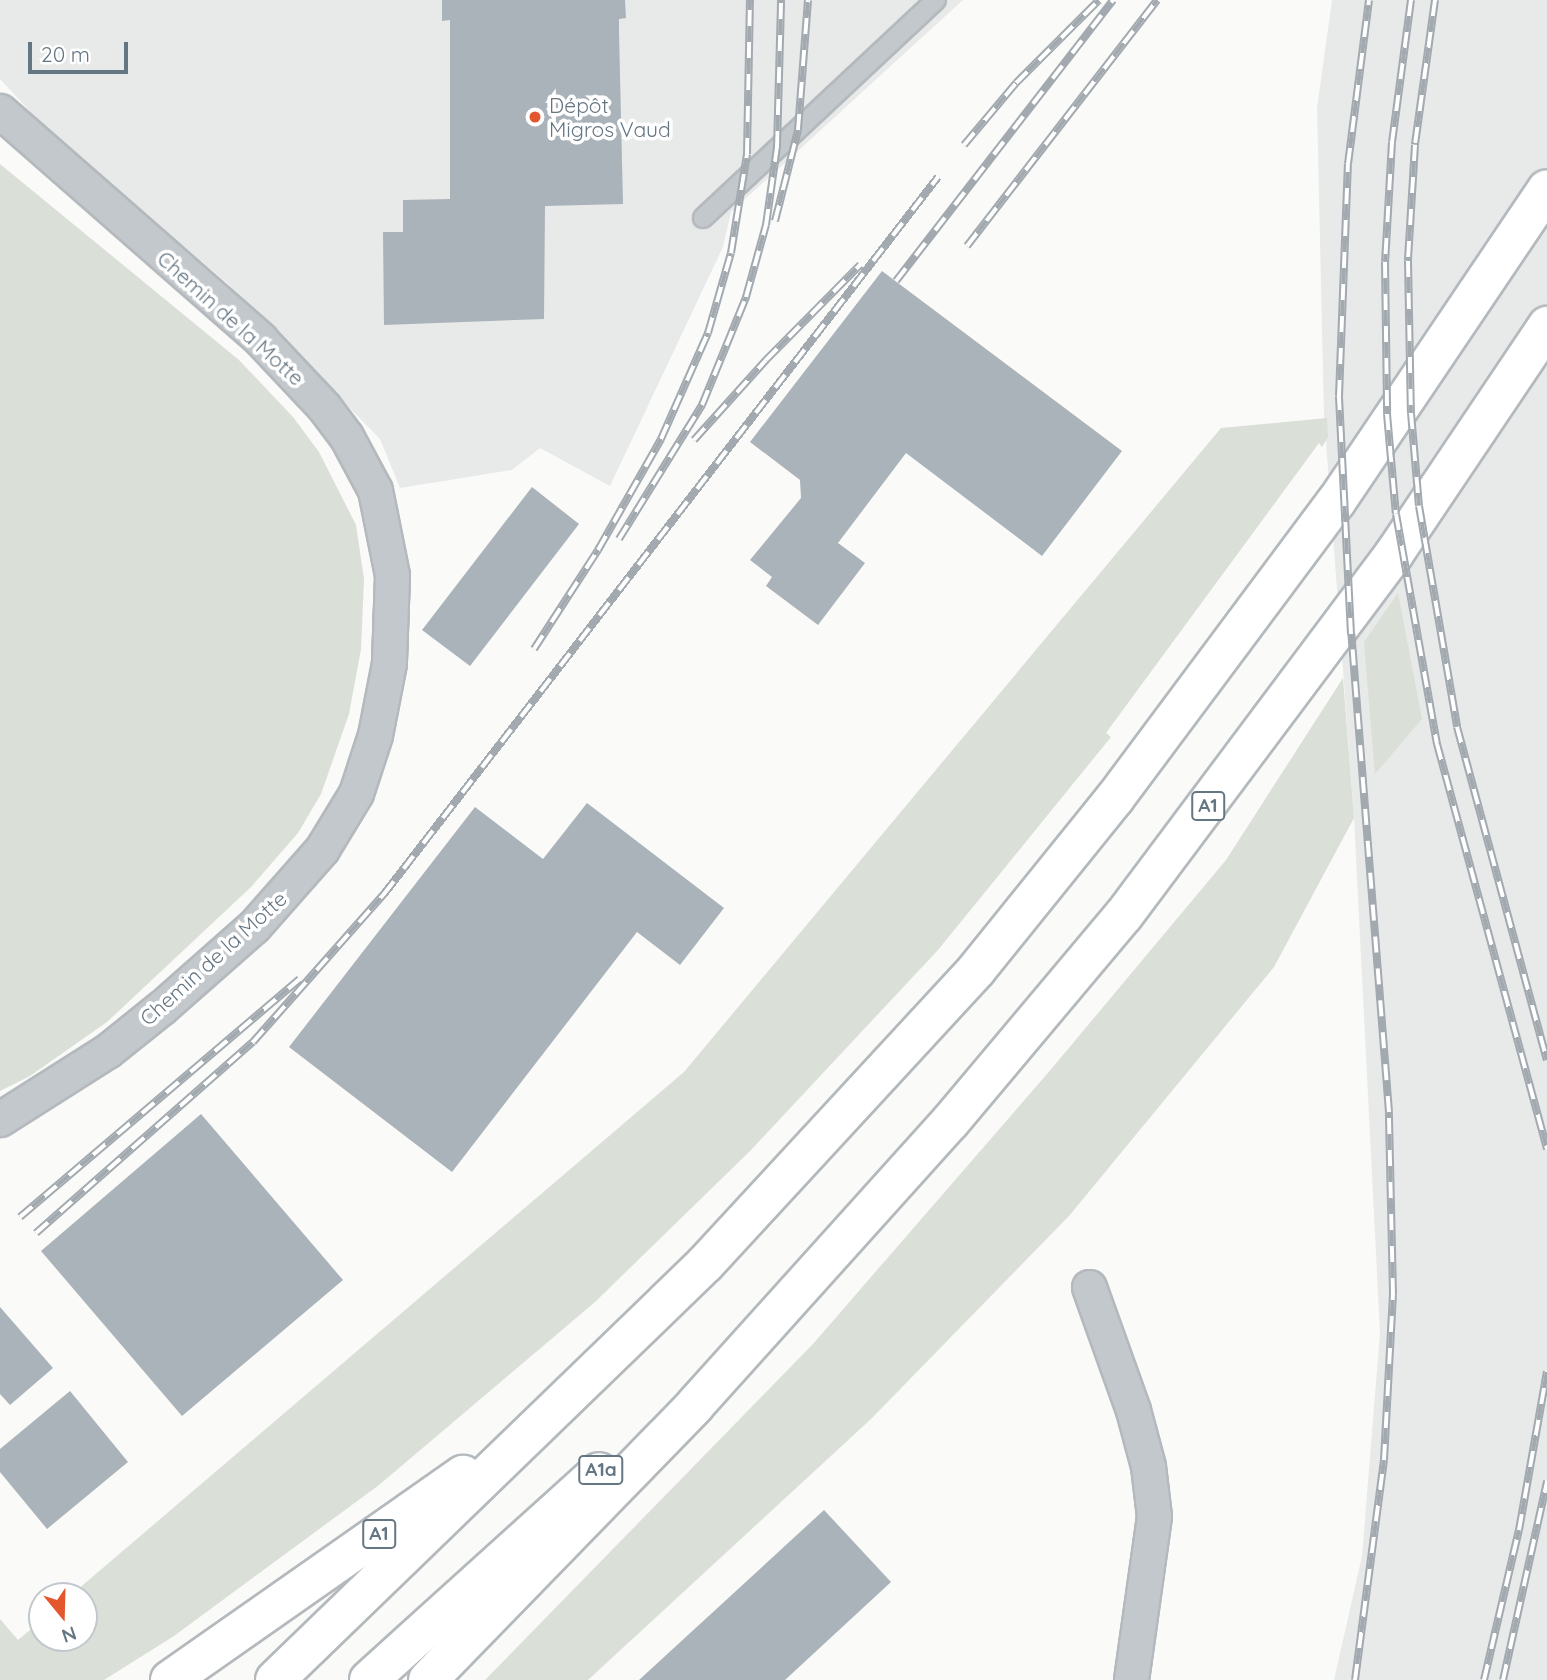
<!DOCTYPE html>
<meta charset="utf-8">
<style>
body{margin:0}
#map{position:relative;width:1547px;height:1680px;overflow:hidden;background:#fafaf8;font-family:Quicksand,sans-serif}
div>[style]{position:absolute}
.built>*{inset:0;background:#e8e9e9}
.green>*{inset:0;background:#dadfd7}
.building>*{inset:0;background:#aab3b9}
.roads{filter:drop-shadow(2px 0 #b4b9bd) drop-shadow(-2px 0 #b4b9bd) drop-shadow(0 2px #b4b9bd) drop-shadow(0 -2px #b4b9bd)}
.lane>*{height:18px;margin:-9px;padding:0 9px;transform-origin:9px;border-radius:9px;background:#c3c8cc}
.street>*{height:33px;margin:-16.5px;padding:0 16.5px;transform-origin:16.5px;border-radius:16.5px;background:#c3c8cc}
.highway>*{height:38px;margin:-19px;padding:0 19px;transform-origin:19px;border-radius:19px;background:#fff}
.rail>*{height:8px;margin-top:-4px;transform-origin:0;background:repeating-linear-gradient(90deg,#fff 0 16px,#a2aab0 0 32px);box-sizing:border-box;border-block:2px solid #a2aab0}
.dots>*{width:19px;height:19px;translate:-50% -50%;box-sizing:border-box;border:4px solid #fff;border-radius:50%}
span{translate:-50% -50%;white-space:nowrap;text-align:center;line-height:1.15;-webkit-text-stroke:7px #fff;paint-order:stroke}
.shield-label span{padding:2px 5px;background:#fff;border:2px solid;border-radius:5px;-webkit-text-stroke-width:0}
.shield-label{font-size:19px;color:#657683;font-weight:700}
.poi-label{font-size:21px;color:#657683}
.left{translate:0 -50%;text-align:left}
.street-label{font-size:21px;color:#657683}
.north{position:absolute;left:28px;top:1582px;width:70px;height:70px;box-sizing:border-box;background:#fff;border:2px solid #c1c8cd;border-radius:50%;rotate:161deg;font-size:19px;font-weight:700;line-height:28px;text-align:center;color:#657683}
.north::after{content:'';display:block;margin:auto;width:24px;height:32px;background:#e4572e;clip-path:polygon(50% 0,100% 100%,50% 72%,0 100%)}
.scale{position:absolute;left:28px;top:42px;width:100px;height:32px;box-sizing:border-box;border:4px solid #657683;border-top:0;padding-left:9px;font-size:21px;line-height:24px;white-space:nowrap;color:#657683;-webkit-text-stroke:5px #fff;paint-order:stroke}
</style>
<div id="map">
<div class="built">
<div style="clip-path:polygon(0 0,963px 0,731px 212px,723px 247px,610px 486px,540px 448px,512px 470px,400px 488px,380px 439px,227px 283px,49px 132px,0 79px)"></div>
<div style="clip-path:polygon(1332px 0,1547px 0,1547px 1680px,1334px 1680px,1362px 1556px,1380px 1333px,1354px 818px,1324px 415px,1317px 108px)"></div>
</div>
<div class="green">
<div style="clip-path:polygon(0 164px,239px 360px,293px 417px,319px 452px,356px 525px,364px 579px,361px 649px,349px 714px,321px 794px,298px 833px,251px 887px,107px 1022px,30px 1076px,0 1091px)"></div>
<div style="clip-path:polygon(1327px 418px,1328px 437px,1322px 447px,1319px 443px,1106px 733px,1111px 737px,938px 950px,750px 1151px,595px 1302px,379px 1485px,174px 1636px,104px 1680px,0 1680px,0 1619px,18px 1640px,42px 1620px,42px 1638px,84px 1638px,84px 1596px,70px 1596px,684px 1072px,1221px 428px)"></div>
<div style="clip-path:polygon(1398px 593px,1422px 719px,1375px 774px,1364px 642px)"></div>
<div style="clip-path:polygon(1343px 678px,1354px 818px,1274px 967px,1069px 1216px,871px 1419px,588px 1680px,485px 1680px,813px 1344px,1053px 1067px,1226px 860px)"></div>
</div>
<div class="building">
<div style="clip-path:polygon(442px 0,625px 0,626px 18px,619px 19px,619px 32px,623px 204px,545px 206px,544px 319px,384px 325px,383px 232px,403px 232px,403px 200px,450px 199px,450px 20px,442px 21px)"></div>
<div style="clip-path:polygon(882px 271px,1122px 451px,1042px 556px,906px 453px,838px 543px,865px 563px,818px 625px,766px 586px,772px 577px,750px 560px,801px 498px,800px 480px,750px 442px)"></div>
<div style="clip-path:polygon(532px 487px,579px 524px,470px 666px,422px 630px)"></div>
<div style="clip-path:polygon(587px 803px,724px 908px,680px 965px,637px 932px,452px 1172px,289px 1047px,475px 807px,543px 859px)"></div>
<div style="clip-path:polygon(201px 1114px,343px 1280px,182px 1416px,41px 1251px)"></div>
<div style="clip-path:polygon(0 1307px,53px 1368px,10px 1405px,0 1394px)"></div>
<div style="clip-path:polygon(70px 1391px,128px 1462px,47px 1529px,0 1472px,0 1449px)"></div>
<div style="clip-path:polygon(824px 1510px,891px 1582px,785px 1680px,639px 1680px)"></div>
</div>
<div class="roads">
<div class="lane">
<div style="left:703px;top:218px;width:319px;rotate:-43.1deg"></div>
</div>
<div class="street">
<div style="left:0;top:111px;width:346px;rotate:41.2deg"></div>
<div style="left:260px;top:339px;width:93px;rotate:46.7deg"></div>
<div style="left:324px;top:407px;width:36px;rotate:53deg"></div>
<div style="left:346px;top:436px;width:61px;rotate:61.8deg"></div>
<div style="left:375px;top:490px;width:87px;rotate:78.7deg"></div>
<div style="left:392px;top:575px;width:88px;rotate:92deg"></div>
<div style="left:389px;top:663px;width:73px;rotate:101deg"></div>
<div style="left:375px;top:735px;width:61px;rotate:108.1deg"></div>
<div style="left:356px;top:793px;width:66px;rotate:121.3deg"></div>
<div style="left:322px;top:849px;width:103px;rotate:131.4deg"></div>
<div style="left:254px;top:926px;width:123px;rotate:138.6deg"></div>
<div style="left:162px;top:1007px;width:70px;rotate:141.3deg"></div>
<div style="left:107px;top:1051px;width:127px;rotate:147.6deg"></div>
<div style="left:1089px;top:1287px;width:131px;rotate:70.3deg"></div>
<div style="left:1133px;top:1410px;width:58px;rotate:75deg"></div>
<div style="left:1148px;top:1466px;width:50px;rotate:83.2deg"></div>
<div style="left:1154px;top:1516px;width:166px;rotate:98deg"></div>
</div>
<div class="highway">
<div style="left:170px;top:1680px;width:358px;rotate:-35deg"></div>
<div style="left:275px;top:1680px;width:598px;rotate:-44.05deg"></div>
<div style="left:705px;top:1264px;width:401px;rotate:-47.3deg"></div>
<div style="left:977px;top:969px;width:220px;rotate:-51.1deg"></div>
<div style="left:1115px;top:798px;width:369px;rotate:-53.3deg"></div>
<div style="left:1336px;top:502px;width:377px;rotate:-56deg"></div>
<div style="left:369px;top:1680px;width:310px;rotate:-42.1deg"></div>
<div style="left:428px;top:1680px;width:383px;rotate:-45.8deg"></div>
<div style="left:695px;top:1405px;width:381px;rotate:-48deg"></div>
<div style="left:950px;top:1122px;width:270px;rotate:-50deg"></div>
<div style="left:1124px;top:915px;width:451px;rotate:-53.2deg"></div>
<div style="left:1394px;top:554px;width:275px;rotate:-56.1deg"></div>
</div>
</div>
<div class="rail">
<div style="left:1411px;top:0;width:143px;rotate:97.6deg"></div>
<div style="left:1392px;top:142px;width:120px;rotate:93.3deg"></div>
<div style="left:1385px;top:262px;width:152px;rotate:89.2deg"></div>
<div style="left:1387px;top:414px;width:100px;rotate:84.9deg"></div>
<div style="left:1396px;top:514px;width:234px;rotate:79.9deg"></div>
<div style="left:1437px;top:744px;width:420px;rotate:74.8deg"></div>
<div style="left:1435px;top:0;width:146px;rotate:97.9deg"></div>
<div style="left:1415px;top:145px;width:116px;rotate:93.5deg"></div>
<div style="left:1408px;top:261px;width:152px;rotate:88.9deg"></div>
<div style="left:1411px;top:413px;width:93px;rotate:85.1deg"></div>
<div style="left:1419px;top:506px;width:224px;rotate:80.2deg"></div>
<div style="left:1457px;top:727px;width:345px;rotate:74.9deg"></div>
<div style="left:964px;top:145px;width:81px;rotate:-50deg"></div>
<div style="left:1016px;top:83px;width:117px;rotate:-45deg"></div>
<div style="left:775px;top:221px;width:94px;rotate:-75.8deg"></div>
<div style="left:798px;top:130px;width:130px;rotate:-85.6deg"></div>
<div style="left:967px;top:246px;width:311px;rotate:-52.3deg"></div>
<div style="left:896px;top:281px;width:355px;rotate:-52.3deg"></div>
<div style="left:694px;top:440px;width:108px;rotate:-48deg"></div>
<div style="left:766px;top:360px;width:134px;rotate:-45.3deg"></div>
<div style="left:619px;top:539px;width:158px;rotate:-58.2deg"></div>
<div style="left:702px;top:405px;width:117px;rotate:-67.8deg"></div>
<div style="left:746px;top:297px;width:75px;rotate:-74.5deg"></div>
<div style="left:766px;top:225px;width:79px;rotate:-82deg"></div>
<div style="left:777px;top:147px;width:147px;rotate:-88.4deg"></div>
<div style="left:534px;top:649px;width:118px;rotate:-57.1deg"></div>
<div style="left:598px;top:550px;width:128px;rotate:-60.4deg"></div>
<div style="left:661px;top:439px;width:116px;rotate:-66.1deg"></div>
<div style="left:708px;top:333px;width:83px;rotate:-74deg"></div>
<div style="left:731px;top:253px;width:100px;rotate:-80.8deg"></div>
<div style="left:747px;top:154px;width:154px;rotate:-88.9deg"></div>
<div style="left:20px;top:1217px;width:367px;rotate:-40.4deg"></div>
<div style="left:36px;top:1233px;width:289px;rotate:-41.4deg"></div>
<div style="left:253px;top:1042px;width:198px;rotate:-48.5deg"></div>
<div style="left:384px;top:894px;width:906px;rotate:-52.31deg"></div>
<div style="left:1355px;top:1680px;width:222px;rotate:-82.5deg"></div>
<div style="left:1384px;top:1460px;width:166px;rotate:-86.9deg"></div>
<div style="left:1393px;top:1294px;width:182px;rotate:-91.3deg"></div>
<div style="left:1389px;top:1112px;width:480px;rotate:-94.5deg"></div>
<div style="left:1351px;top:634px;width:238px;rotate:-92.9deg"></div>
<div style="left:1339px;top:396px;width:232px;rotate:-87.8deg"></div>
<div style="left:1348px;top:164px;width:165px;rotate:-82.7deg"></div>
<div style="left:1484px;top:1680px;width:154px;rotate:-76.9deg"></div>
<div style="left:1519px;top:1530px;width:161px;rotate:-80deg"></div>
<div style="left:1503px;top:1680px;width:204px;rotate:-77.5deg"></div>
</div>
<div class="dots">
<div style="left:535px;top:117px;background:#e4572e"></div>
</div>
<div class="shield-label">
<span style="left:1208px;top:806px">A1</span>
<span style="left:601px;top:1470px">A1a</span>
<span style="left:379px;top:1534px">A1</span>
</div>
<div class="poi-label">
<span class="left" style="left:549px;top:117px">Dépôt<br>Migros Vaud</span>
</div>
<div class="street-label">
<span style="left:231px;top:318px;rotate:42deg">Chemin de la Motte</span>
<span style="left:213px;top:958px;rotate:-42deg">Chemin de la Motte</span>
</div>
<div class="north">N</div>
<div class="scale">20 m</div>
</div>
